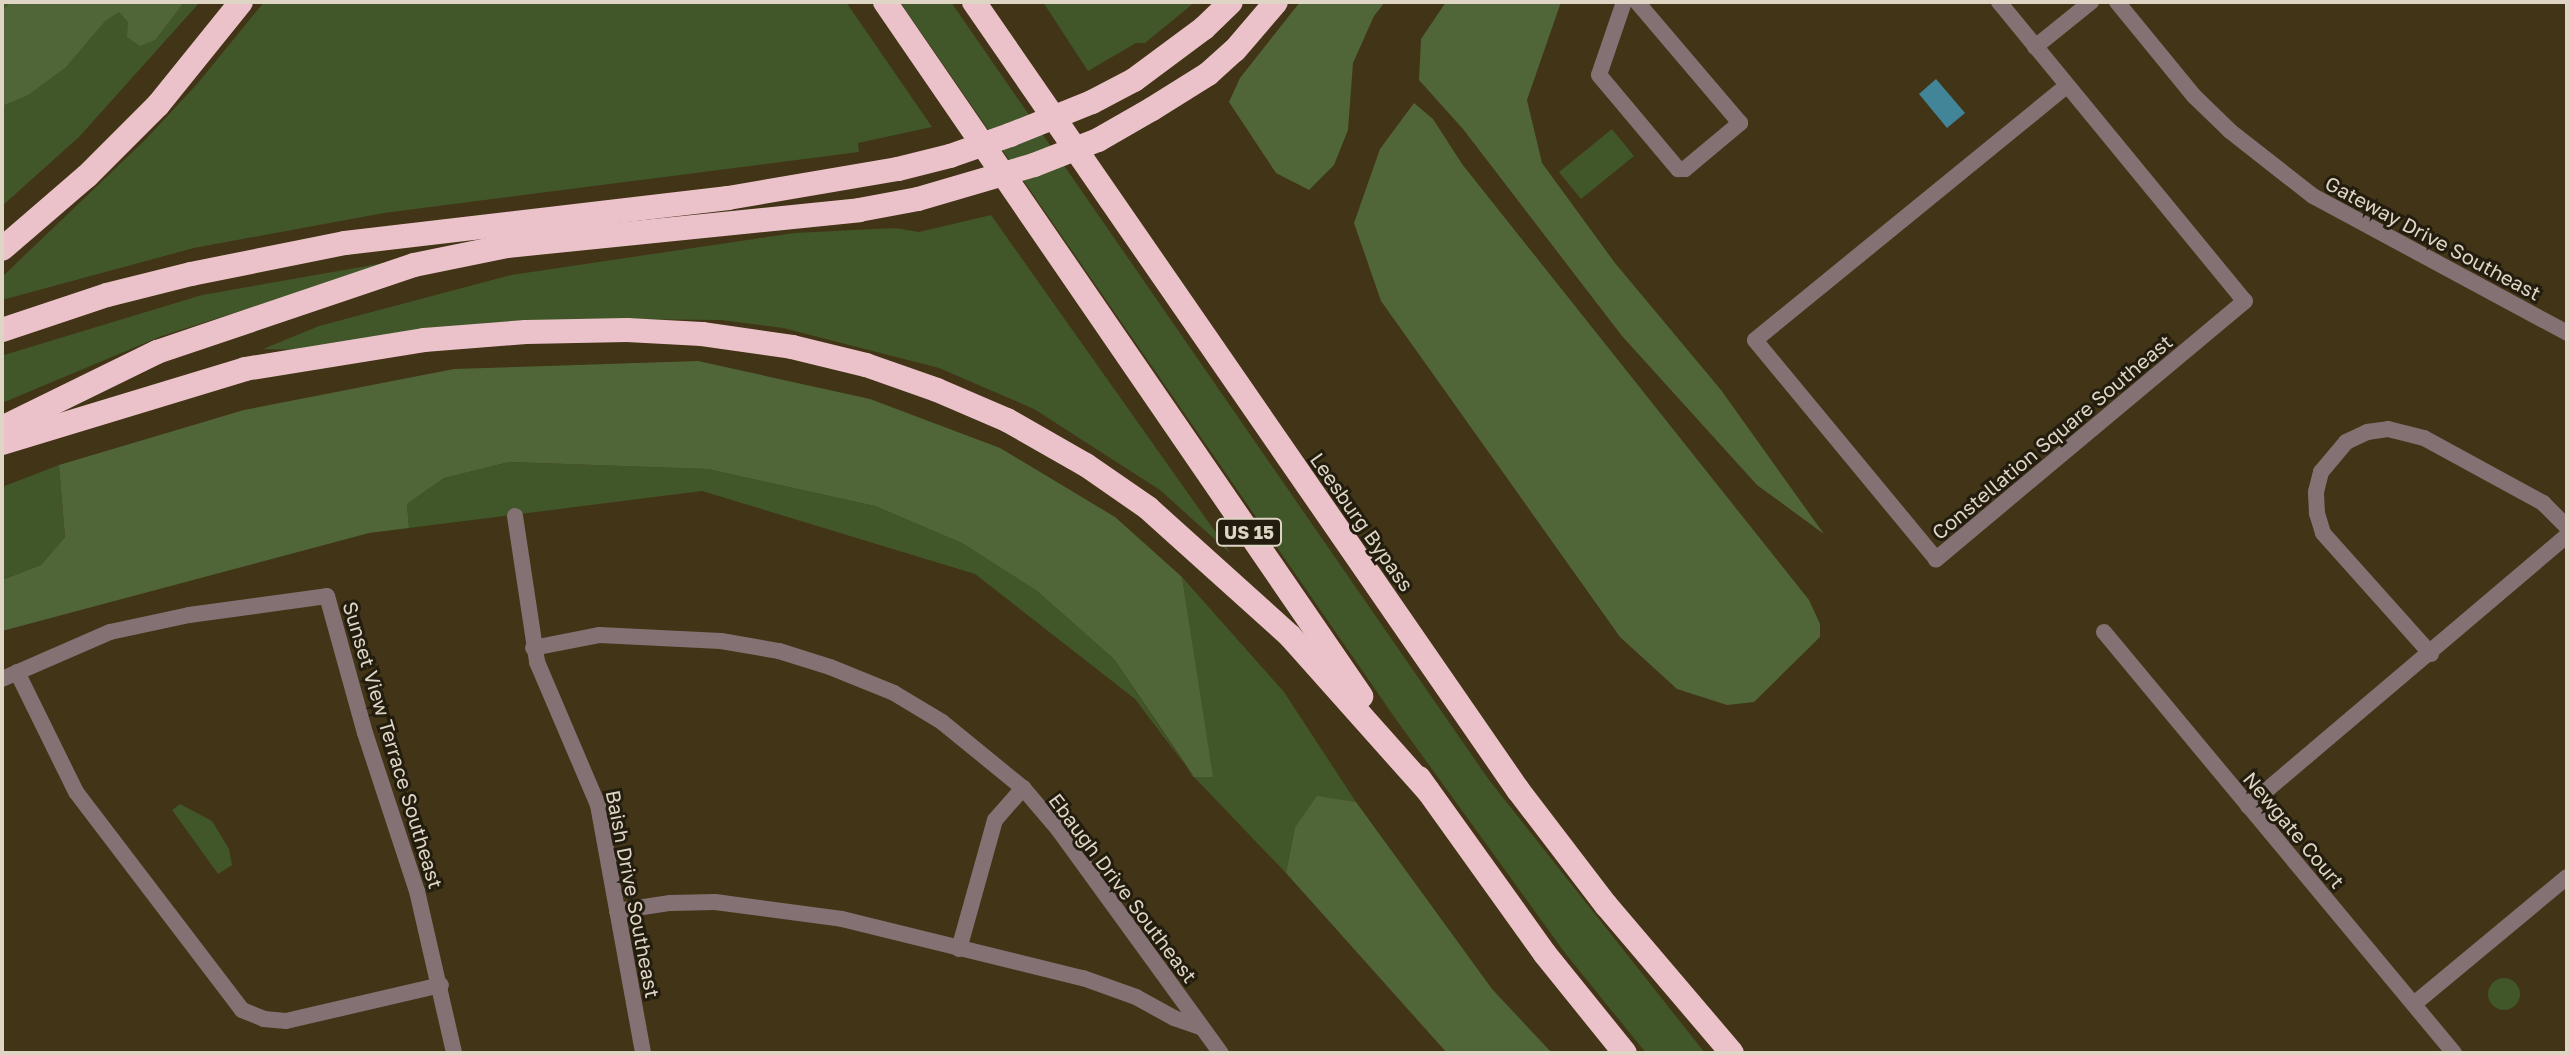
<!DOCTYPE html>
<style>
body{margin:0}
#map{position:relative;width:2569px;height:1055px;overflow:hidden;background:#423416;font-family:"Golos Text",sans-serif}
div>[style]{position:absolute}
.green>*{inset:0;background:#415629}
.round{border-radius:50%}
.forest>*{inset:0;background:#506638}
.water>*{inset:0;background:#438598}
.minor>*{height:16px;margin:-8px;padding:0 8px;transform-origin:8px;border-radius:8px;background:#837174}
.motorway>*{height:24px;margin:-12px;padding:0 12px;transform-origin:12px;border-radius:12px;background:#ecc2ca}
.motorway-bridge>*{height:24px;margin:-12px;padding:0 12px;transform-origin:12px;border-radius:12px;background:#ecc2ca}
span{translate:-50% -50%;white-space:nowrap;text-align:center;line-height:1.15;-webkit-text-stroke:6px #231d10;paint-order:stroke}
.shield-label span{padding:2px 6px;background:#231d10;border:2px solid;border-radius:6px;-webkit-text-stroke-width:0}
.shield-label{font-size:18px;color:#ded5c4;font-weight:700}
.street-label{font-size:20px;color:#ded5c4}
.frame{position:absolute;inset:0;border:4px solid #ded5c4;pointer-events:none}
</style>
<div id="map">
<div class="green">
<div style="clip-path:polygon(2px 2px,200px 2px,79px 137px,2px 206px)"></div>
<div style="clip-path:polygon(264px 2px,846px 2px,932px 127px,858px 143px,859px 152px,384px 213px,194px 248px,2px 300px,2px 277px,145px 140px,198px 83px)"></div>
<div style="clip-path:polygon(900px 2px,951px 2px,1489px 780px,1705px 1053px,1646px 1053px,1565px 953px,1395px 718px)"></div>
<div style="clip-path:polygon(1043px 2px,1195px 2px,1145px 43px,1136px 43px,1088px 71px)"></div>
<div style="clip-path:polygon(1612px 129px,1634px 156px,1581px 199px,1559px 172px)"></div>
<div style="clip-path:polygon(991px 215px,1231px 554px,1160px 490px,1034px 409px,939px 368px,783px 328px,721px 320px,613px 319px,300px 350px,263px 349px,319px 326px,511px 275px,794px 233px,895px 228px,919px 232px)"></div>
<div style="clip-path:polygon(395px 261px,162px 336px,2px 403px,4px 355px,202px 295px)"></div>
<div style="clip-path:polygon(509px 462px,708px 469px,875px 506px,962px 543px,1037px 591px,1114px 659px,1193px 777px,1212px 776px,1182px 577px,1284px 692px,1356px 802px,1317px 797px,1295px 827px,1286px 873px,1194px 777px,1135px 699px,975px 574px,702px 491px,409px 528px,407px 504px,444px 478px)"></div>
<div style="clip-path:polygon(59px 465px,65px 537px,41px 565px,2px 580px,2px 487px)"></div>
<div style="clip-path:polygon(180px 804px,212px 821px,229px 849px,232px 865px,218px 874px,172px 810px)"></div>
<div class="round" style="left:2488px;top:978px;width:32px;height:32px"></div>
</div>
<div class="forest">
<div style="clip-path:polygon(12px 2px,184px 2px,155px 40px,140px 46px,127px 37px,128px 22px,119px 12px,105px 21px,66px 67px,28px 95px,2px 106px,2px 10px)"></div>
<div style="clip-path:polygon(1300px 2px,1385px 2px,1374px 16px,1353px 63px,1348px 130px,1334px 165px,1309px 190px,1276px 173px,1229px 102px,1240px 78px)"></div>
<div style="clip-path:polygon(1446px 2px,1561px 2px,1527px 100px,1542px 163px,1615px 263px,1721px 390px,1824px 534px,1757px 485px,1622px 336px,1463px 129px,1419px 80px,1421px 39px)"></div>
<div style="clip-path:polygon(1414px 103px,1433px 119px,1462px 164px,1809px 600px,1820px 624px,1820px 637px,1754px 702px,1727px 705px,1677px 689px,1620px 637px,1381px 301px,1354px 223px,1380px 149px)"></div>
<div style="clip-path:polygon(698px 361px,870px 399px,1000px 448px,1115px 517px,1182px 577px,1213px 777px,1194px 777px,1114px 659px,1037px 591px,962px 543px,875px 506px,708px 469px,509px 462px,444px 478px,407px 504px,409px 528px,369px 533px,2px 631px,2px 580px,41px 565px,65px 537px,59px 465px,244px 410px,454px 369px)"></div>
<div style="clip-path:polygon(1317px 796px,1356px 802px,1492px 989px,1552px 1053px,1447px 1053px,1286px 873px,1295px 827px)"></div>
</div>
<div class="water">
<div style="clip-path:polygon(1936px 79px,1965px 113px,1947px 128px,1919px 94px)"></div>
</div>
<div class="minor">
<div style="left:1624px;top:2px;width:77px;rotate:108.9deg"></div>
<div style="left:1599px;top:75px;width:123px;rotate:50deg"></div>
<div style="left:1678px;top:169px;width:7px"></div>
<div style="left:1685px;top:169px;width:72px;rotate:-39.9deg"></div>
<div style="left:1740px;top:123px;width:159px;rotate:-130.4deg"></div>
<div style="left:1999px;top:2px;width:387px;rotate:50.6deg"></div>
<div style="left:2245px;top:301px;width:403px;rotate:140.1deg"></div>
<div style="left:1936px;top:559px;width:284px;rotate:-129.6deg"></div>
<div style="left:1755px;top:340px;width:402px;rotate:-39.2deg"></div>
<div style="left:2117px;top:2px;width:122px;rotate:50.7deg"></div>
<div style="left:2194px;top:96px;width:50px;rotate:44.2deg"></div>
<div style="left:2230px;top:131px;width:105px;rotate:38.1deg"></div>
<div style="left:2313px;top:196px;width:289px;rotate:28.3deg"></div>
<div style="left:2035px;top:47px;width:72px;rotate:-38.8deg"></div>
<div style="left:515px;top:516px;width:148px;rotate:81.4deg"></div>
<div style="left:537px;top:662px;width:155px;rotate:66.9deg"></div>
<div style="left:598px;top:805px;width:252px;rotate:79.7deg"></div>
<div style="left:2104px;top:632px;width:547px;rotate:50.26deg"></div>
<div style="left:533px;top:648px;width:67px;rotate:-11.1deg"></div>
<div style="left:599px;top:635px;width:122px;rotate:2.8deg"></div>
<div style="left:721px;top:641px;width:59px;rotate:9.8deg"></div>
<div style="left:779px;top:651px;width:53px;rotate:17.4deg"></div>
<div style="left:830px;top:667px;width:69px;rotate:22.1deg"></div>
<div style="left:894px;top:693px;width:56px;rotate:31.1deg"></div>
<div style="left:942px;top:722px;width:104px;rotate:39.2deg"></div>
<div style="left:1023px;top:788px;width:54px;rotate:49.5deg"></div>
<div style="left:1058px;top:829px;width:277px;rotate:54deg"></div>
<div style="left:2431px;top:654px;width:162px;rotate:-131.8deg"></div>
<div style="left:2323px;top:533px;width:21px;rotate:-107deg"></div>
<div style="left:2317px;top:513px;width:21px;rotate:-93deg"></div>
<div style="left:2316px;top:492px;width:21px;rotate:-76deg"></div>
<div style="left:2321px;top:472px;width:39px;rotate:-50deg"></div>
<div style="left:2346px;top:442px;width:23px;rotate:-25deg"></div>
<div style="left:2367px;top:432px;width:21px;rotate:-8deg"></div>
<div style="left:2388px;top:429px;width:37px;rotate:14deg"></div>
<div style="left:2424px;top:438px;width:136px;rotate:28.6deg"></div>
<div style="left:2543px;top:503px;width:34px;rotate:45deg"></div>
<div style="left:17px;top:672px;width:134px;rotate:63.8deg"></div>
<div style="left:76px;top:792px;width:274px;rotate:52.7deg"></div>
<div style="left:242px;top:1010px;width:24px;rotate:22deg"></div>
<div style="left:264px;top:1019px;width:22px;rotate:5deg"></div>
<div style="left:286px;top:1021px;width:159px;rotate:-13.1deg"></div>
<div style="left:2px;top:679px;width:118px;rotate:-23.5deg"></div>
<div style="left:110px;top:632px;width:81px;rotate:-12.1deg"></div>
<div style="left:189px;top:615px;width:139px;rotate:-7.8deg"></div>
<div style="left:327px;top:596px;width:142px;rotate:74.5deg"></div>
<div style="left:365px;top:733px;width:166px;rotate:71.8deg"></div>
<div style="left:417px;top:891px;width:166px;rotate:77.1deg"></div>
<div style="left:2248px;top:806px;width:419px;rotate:-40.3deg"></div>
<div style="left:617px;top:911px;width:54px;rotate:-8.6deg"></div>
<div style="left:670px;top:903px;width:45px;rotate:-1.3deg"></div>
<div style="left:715px;top:902px;width:128px;rotate:7.6deg"></div>
<div style="left:842px;top:919px;width:248px;rotate:13.8deg"></div>
<div style="left:1083px;top:978px;width:56px;rotate:19.7deg"></div>
<div style="left:1136px;top:997px;width:43px;rotate:28.9deg"></div>
<div style="left:1174px;top:1018px;width:28px;rotate:19deg"></div>
<div style="left:959px;top:949px;width:134px;rotate:-74.4deg"></div>
<div style="left:995px;top:820px;width:43px;rotate:-48.8deg"></div>
<div style="left:2414px;top:1004px;width:199px;rotate:-39.7deg"></div>
</div>
<div class="motorway">
<div style="left:885px;top:2px;width:842px;rotate:55.55deg"></div>
<div style="left:974px;top:2px;width:958px;rotate:55.38deg"></div>
<div style="left:1518px;top:790px;width:145px;rotate:52.6deg"></div>
<div style="left:1606px;top:905px;width:194px;rotate:49.6deg"></div>
<div style="left:1134px;top:80px;width:87px;rotate:-36.6deg"></div>
<div style="left:1204px;top:28px;width:37px;rotate:-44deg"></div>
<div style="left:1152px;top:109px;width:66px;rotate:-32deg"></div>
<div style="left:1208px;top:74px;width:36px;rotate:-42deg"></div>
<div style="left:1235px;top:50px;width:63px;rotate:-49.5deg"></div>
<div style="left:2px;top:249px;width:112px;rotate:-40.7deg"></div>
<div style="left:87px;top:176px;width:100px;rotate:-45deg"></div>
<div style="left:158px;top:105px;width:132px;rotate:-51.1deg"></div>
<div style="left:2px;top:330px;width:111px;rotate:-18.4deg"></div>
<div style="left:107px;top:295px;width:87px;rotate:-14deg"></div>
<div style="left:191px;top:274px;width:157px;rotate:-11.4deg"></div>
<div style="left:345px;top:243px;width:386px;rotate:-6.7deg"></div>
<div style="left:728px;top:198px;width:172px;rotate:-9.7deg"></div>
<div style="left:2px;top:428px;width:173px;rotate:-26.1deg"></div>
<div style="left:157px;top:352px;width:271px;rotate:-18.7deg"></div>
<div style="left:414px;top:265px;width:95px;rotate:-11.5deg"></div>
<div style="left:507px;top:246px;width:354px;rotate:-5.8deg"></div>
<div style="left:859px;top:210px;width:60px;rotate:-10.6deg"></div>
<div style="left:2px;top:443px;width:254px;rotate:-16.9deg"></div>
<div style="left:245px;top:369px;width:181px;rotate:-9.2deg"></div>
<div style="left:424px;top:340px;width:102px;rotate:-4.5deg"></div>
<div style="left:526px;top:332px;width:101px;rotate:-1.1deg"></div>
<div style="left:627px;top:330px;width:75px;rotate:3.1deg"></div>
<div style="left:702px;top:334px;width:91px;rotate:8.2deg"></div>
<div style="left:792px;top:347px;width:76px;rotate:13.7deg"></div>
<div style="left:866px;top:365px;width:75px;rotate:19.4deg"></div>
<div style="left:937px;top:390px;width:76px;rotate:23.2deg"></div>
<div style="left:1007px;top:420px;width:91px;rotate:29.7deg"></div>
<div style="left:1086px;top:465px;width:75px;rotate:34.7deg"></div>
<div style="left:1148px;top:508px;width:191px;rotate:42deg"></div>
<div style="left:1290px;top:636px;width:208px;rotate:48.3deg"></div>
<div style="left:1419px;top:778px;width:216px;rotate:54.4deg"></div>
<div style="left:1545px;top:954px;width:127px;rotate:51.1deg"></div>
</div>
<div class="motorway-bridge">
<div style="left:898px;top:169px;width:54px;rotate:-14deg"></div>
<div style="left:950px;top:156px;width:64px;rotate:-19.3deg"></div>
<div style="left:1010px;top:135px;width:88px;rotate:-21.9deg"></div>
<div style="left:1092px;top:102px;width:47px;rotate:-27.6deg"></div>
<div style="left:918px;top:199px;width:121px;rotate:-16.3deg"></div>
<div style="left:1034px;top:165px;width:69px;rotate:-21.3deg"></div>
<div style="left:1098px;top:140px;width:62px;rotate:-29.9deg"></div>
</div>
<div class="shield-label">
<span style="left:1249px;top:532px">US 15</span>
</div>
<div class="street-label">
<span style="left:2433px;top:238px;rotate:28deg">Gateway Drive Southeast</span>
<span style="left:2052px;top:437px;rotate:-40deg">Constellation Square Southeast</span>
<span style="left:1362px;top:522px;rotate:55deg">Leesburg Bypass</span>
<span style="left:393px;top:745px;rotate:73deg">Sunset View Terrace Southeast</span>
<span style="left:2294px;top:830px;rotate:50deg">Newgate Court</span>
<span style="left:1123px;top:888px;rotate:53deg">Ebaugh Drive Southeast</span>
<span style="left:633px;top:894px;rotate:79deg">Baish Drive Southeast</span>
</div>
<div class="frame"></div>
</div>
